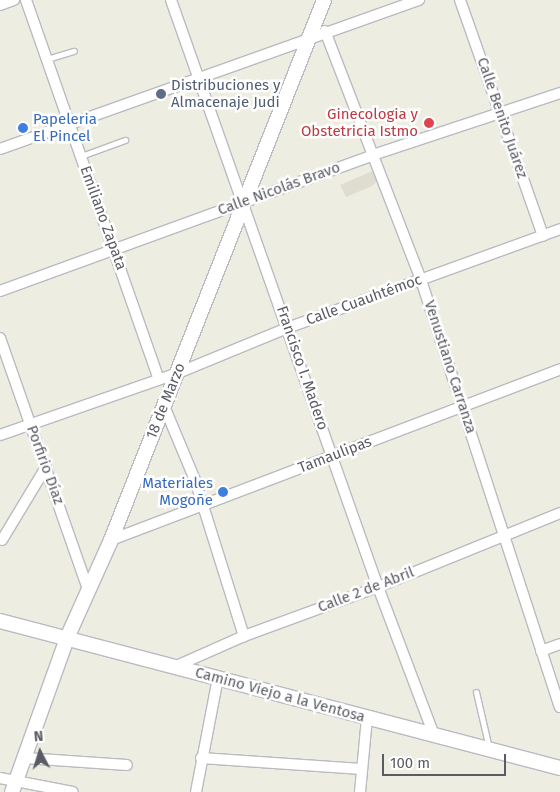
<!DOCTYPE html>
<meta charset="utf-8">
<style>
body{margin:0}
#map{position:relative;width:560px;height:792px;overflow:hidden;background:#eeede1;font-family:"Fira Sans",sans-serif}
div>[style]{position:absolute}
.education>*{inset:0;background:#deddd0}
.roads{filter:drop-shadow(1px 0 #b9bbc1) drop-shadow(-1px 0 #b9bbc1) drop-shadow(0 1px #b9bbc1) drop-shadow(0 -1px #b9bbc1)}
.service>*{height:5px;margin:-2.5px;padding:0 2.5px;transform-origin:2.5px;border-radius:2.5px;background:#fff}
.minor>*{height:10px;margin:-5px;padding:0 5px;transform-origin:5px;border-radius:5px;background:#fff}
.secondary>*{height:14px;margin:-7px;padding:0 7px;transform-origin:7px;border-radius:7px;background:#fff}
.dots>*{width:14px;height:14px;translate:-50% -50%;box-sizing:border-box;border:2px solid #fff;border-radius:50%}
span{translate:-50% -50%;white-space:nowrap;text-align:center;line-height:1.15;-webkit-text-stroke:5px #fff;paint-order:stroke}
.service-label{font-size:15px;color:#4e5e75}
.left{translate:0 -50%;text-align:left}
.health-label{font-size:15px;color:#be3a42}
.right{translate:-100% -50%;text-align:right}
.street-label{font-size:15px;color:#5a5c63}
.shop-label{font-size:15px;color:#366cbe}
.north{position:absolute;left:15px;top:727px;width:50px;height:50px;-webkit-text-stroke:4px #fff;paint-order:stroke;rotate:355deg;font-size:14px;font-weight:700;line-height:20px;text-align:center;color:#5a5c63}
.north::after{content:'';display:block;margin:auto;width:18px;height:22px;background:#5a5c63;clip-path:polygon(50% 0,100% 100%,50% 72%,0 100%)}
.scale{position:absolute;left:382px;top:754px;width:124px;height:22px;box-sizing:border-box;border:2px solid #5a5c63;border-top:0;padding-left:6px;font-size:15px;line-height:18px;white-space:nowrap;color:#5a5c63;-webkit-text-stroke:4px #fff;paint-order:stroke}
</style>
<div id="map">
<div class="education">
<div style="clip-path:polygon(375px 170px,379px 179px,372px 186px,346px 197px,340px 185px)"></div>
</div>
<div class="roads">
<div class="service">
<div style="left:47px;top:59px;width:28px;rotate:-17deg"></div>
<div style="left:81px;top:156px;width:47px;rotate:-20deg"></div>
<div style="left:476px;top:692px;width:57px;rotate:76.9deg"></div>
</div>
<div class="minor">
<div style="left:26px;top:0;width:402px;rotate:70.7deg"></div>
<div style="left:171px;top:0;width:622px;rotate:70.58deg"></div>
<div style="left:378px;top:587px;width:158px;rotate:69.3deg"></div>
<div style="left:460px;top:0;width:250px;rotate:70.6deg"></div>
<div style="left:0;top:5px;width:15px;rotate:-20deg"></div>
<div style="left:325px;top:31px;width:267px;rotate:68.9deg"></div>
<div style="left:421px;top:280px;width:449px;rotate:72deg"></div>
<div style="left:0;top:149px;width:445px;rotate:-19.6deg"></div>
<div style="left:0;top:291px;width:397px;rotate:-20deg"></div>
<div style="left:373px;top:155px;width:197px;rotate:-18.3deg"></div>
<div style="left:0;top:338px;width:269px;rotate:70.7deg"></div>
<div style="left:164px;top:406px;width:80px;rotate:67.3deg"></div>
<div style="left:195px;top:480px;width:164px;rotate:72.6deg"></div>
<div style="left:0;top:435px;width:188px;rotate:-19.2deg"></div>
<div style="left:178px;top:373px;width:118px;rotate:-22.4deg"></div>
<div style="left:287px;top:328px;width:290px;rotate:-19.9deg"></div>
<div style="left:2px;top:540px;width:85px;rotate:-58.9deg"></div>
<div style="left:111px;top:540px;width:480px;rotate:-20.8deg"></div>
<div style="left:541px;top:651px;width:20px;rotate:-20deg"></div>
<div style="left:174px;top:667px;width:77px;rotate:-23.9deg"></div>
<div style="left:244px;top:636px;width:143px;rotate:-20.1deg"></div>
<div style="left:378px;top:587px;width:196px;rotate:-22.1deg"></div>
<div style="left:25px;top:758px;width:102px;rotate:3.9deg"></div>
<div style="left:201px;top:758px;width:161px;rotate:3.9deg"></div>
<div style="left:0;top:778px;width:74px;rotate:10.9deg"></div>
<div style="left:196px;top:792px;width:116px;rotate:-79.1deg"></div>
<div style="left:360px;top:792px;width:74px;rotate:-84.6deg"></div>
</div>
<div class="secondary">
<div style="left:0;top:621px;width:579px;rotate:14.71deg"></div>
<div style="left:12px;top:792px;width:164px;rotate:-70.3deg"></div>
<div style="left:67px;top:638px;width:107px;rotate:-65.8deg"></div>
<div style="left:111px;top:540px;width:580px;rotate:-68.47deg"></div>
</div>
</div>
<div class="dots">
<div style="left:161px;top:94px;background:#5c6f8a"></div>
<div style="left:429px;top:123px;background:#e0444e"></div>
<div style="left:23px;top:128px;background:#3f7fe0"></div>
<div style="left:223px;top:492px;background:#3f7fe0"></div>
</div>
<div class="service-label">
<span class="left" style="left:171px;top:94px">Distribuciones y<br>Almacenaje Judi</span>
</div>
<div class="health-label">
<span class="right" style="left:418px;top:123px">Ginecologia y<br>Obstetricia Istmo</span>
</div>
<div class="street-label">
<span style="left:502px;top:118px;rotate:71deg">Calle Benito Juárez</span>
<span style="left:279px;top:189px;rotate:-20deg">Calle Nicolás Bravo</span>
<span style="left:103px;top:218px;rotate:70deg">Emiliano Zapata</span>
<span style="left:364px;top:300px;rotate:-20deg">Calle Cuauhtémoc</span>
<span style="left:450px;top:367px;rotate:72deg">Venustiano Carranza</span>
<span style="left:302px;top:368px;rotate:71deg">Francisco I. Madero</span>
<span style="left:166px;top:401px;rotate:-68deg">18 de Marzo</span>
<span style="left:335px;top:455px;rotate:-21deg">Tamaulipas</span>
<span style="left:45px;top:465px;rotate:70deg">Porfirio Díaz</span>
<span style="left:366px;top:590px;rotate:-21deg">Calle 2 de Abril</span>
<span style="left:280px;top:695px;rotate:15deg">Camino Viejo a la Ventosa</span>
</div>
<div class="shop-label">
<span class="left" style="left:33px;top:128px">Papeleria<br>El Pincel</span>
<span class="right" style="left:213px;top:492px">Materiales<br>Mogoñe</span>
</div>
<div class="north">N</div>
<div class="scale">100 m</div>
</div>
